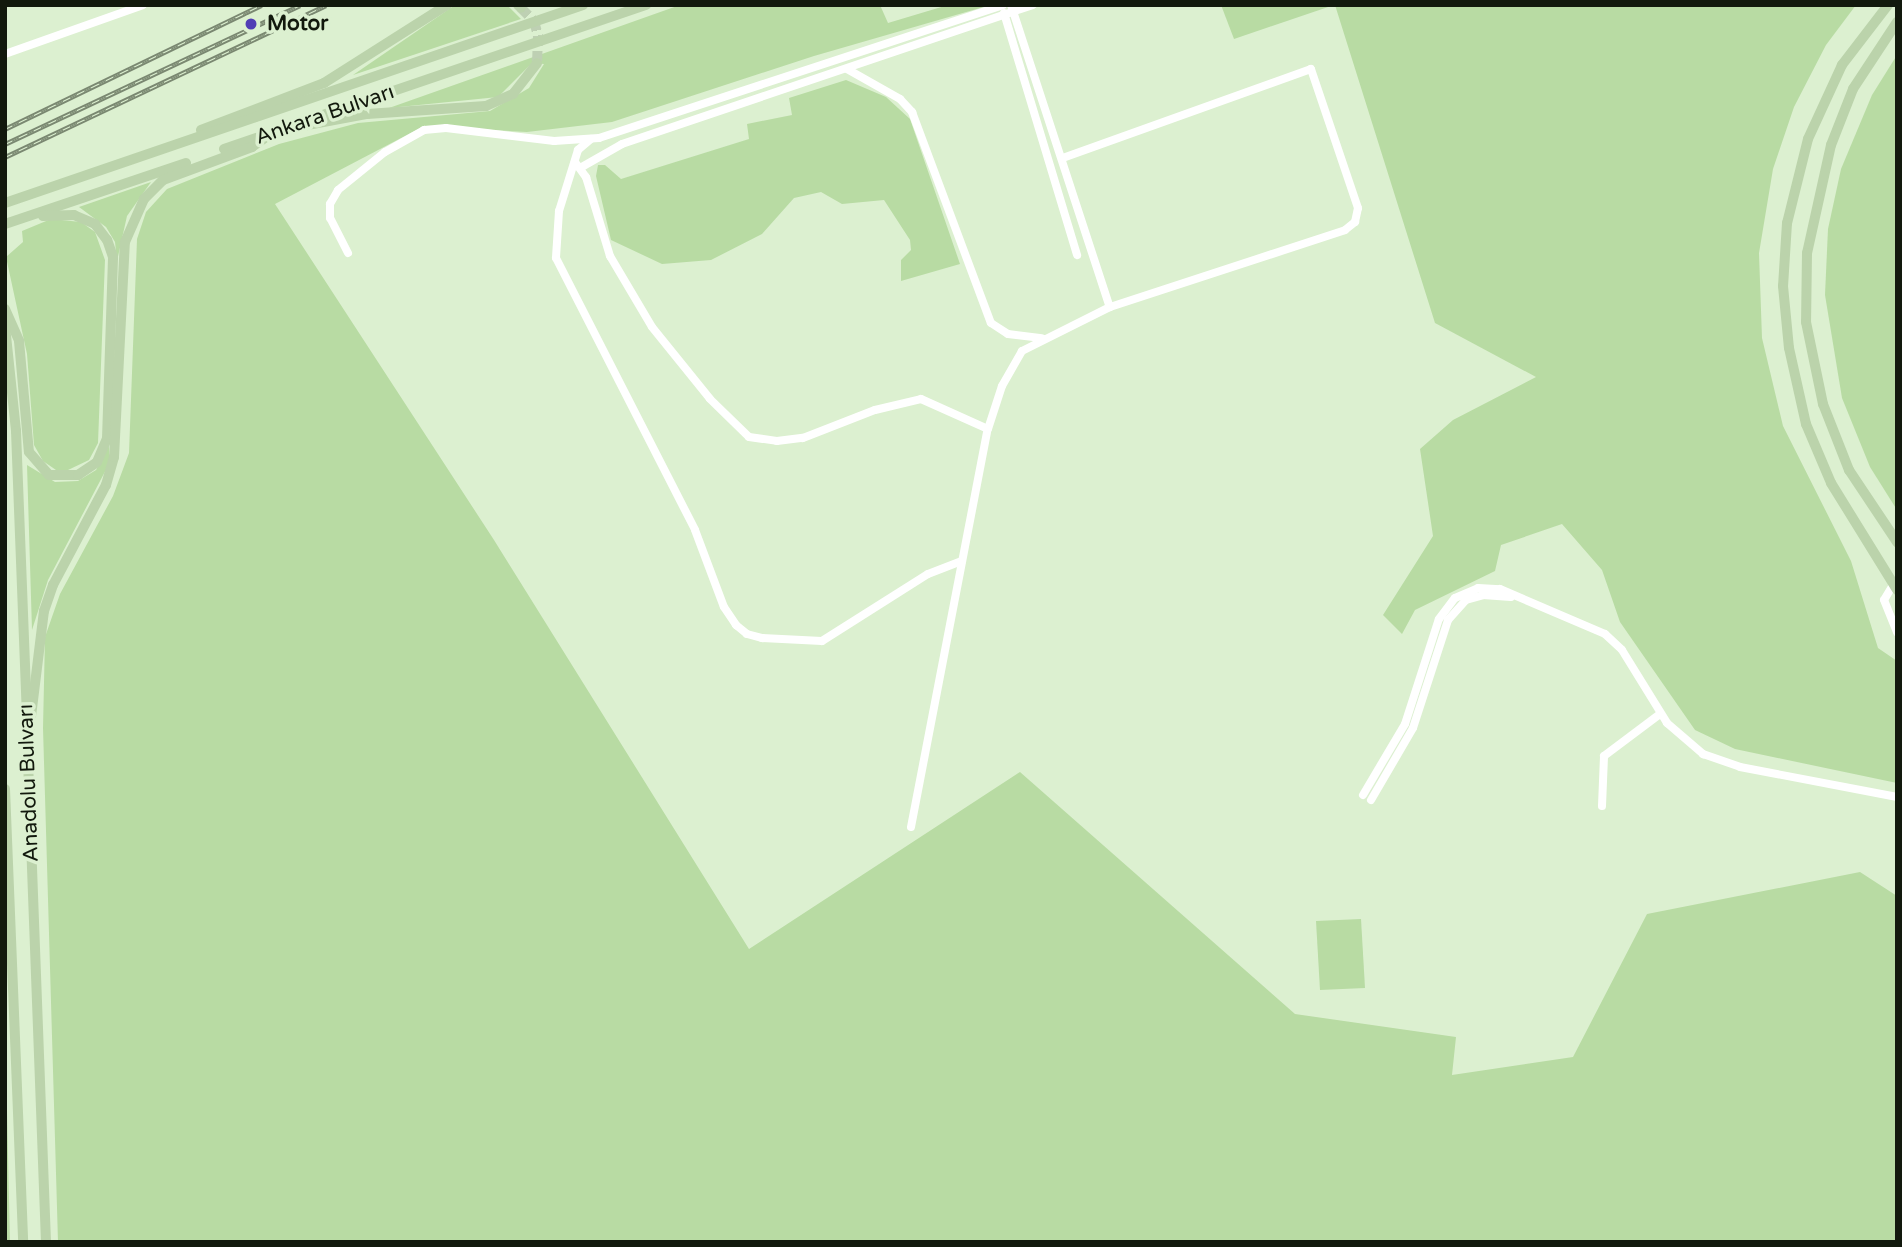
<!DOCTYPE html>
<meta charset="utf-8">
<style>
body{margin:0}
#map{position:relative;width:1902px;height:1247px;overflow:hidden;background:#dcf0d0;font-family:"Varela Round",sans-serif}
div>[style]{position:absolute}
.green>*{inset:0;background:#b8dba3}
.major-tunnel>*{height:10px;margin-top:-5px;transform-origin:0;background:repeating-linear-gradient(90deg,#bed0b3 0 10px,transparent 0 15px)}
.minor>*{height:8px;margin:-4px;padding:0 4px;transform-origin:4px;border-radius:4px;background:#fff}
.major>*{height:10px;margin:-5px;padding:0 5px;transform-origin:5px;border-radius:5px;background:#bbd3ab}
.rail>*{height:5px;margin-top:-2.5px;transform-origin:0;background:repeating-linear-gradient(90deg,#dcf0d0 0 8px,#7a8871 0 16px);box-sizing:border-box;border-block:2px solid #7a8871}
.dots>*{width:19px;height:19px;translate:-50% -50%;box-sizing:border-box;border:4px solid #dcf0d0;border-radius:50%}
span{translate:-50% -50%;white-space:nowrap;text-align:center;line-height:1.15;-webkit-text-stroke:7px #dcf0d0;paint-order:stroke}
.poi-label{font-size:21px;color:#12190d;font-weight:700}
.left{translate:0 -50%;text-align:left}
.street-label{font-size:21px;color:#12190d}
.frame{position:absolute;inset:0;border:7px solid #12190d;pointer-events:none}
</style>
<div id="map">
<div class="green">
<div style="clip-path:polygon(455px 5px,507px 5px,521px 19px,353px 75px)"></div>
<div style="clip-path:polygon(680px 5px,880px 5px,888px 23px,948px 5px,987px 6px,814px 56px,612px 122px,527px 132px,424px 126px,275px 204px,494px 540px,749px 949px,1020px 772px,1295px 1014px,1456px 1037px,1452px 1075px,1573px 1057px,1647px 914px,1860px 872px,1897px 896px,1897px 1242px,58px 1242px,43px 728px,45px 637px,60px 594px,113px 496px,129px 453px,137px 239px,146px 212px,167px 189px,279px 144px,358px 123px,490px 111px,529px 88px,544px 64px,532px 63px,498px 97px,389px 108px)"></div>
<div style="clip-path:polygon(1221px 5px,1334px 5px,1234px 39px)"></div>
<div style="clip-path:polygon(1335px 5px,1856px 5px,1826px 45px,1794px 107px,1773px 169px,1759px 253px,1762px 338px,1783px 426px,1851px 561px,1878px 648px,1897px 661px,1897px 783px,1735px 749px,1695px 730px,1620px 622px,1602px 570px,1562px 524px,1501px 545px,1495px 571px,1415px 610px,1402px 634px,1383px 615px,1433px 536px,1420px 449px,1453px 420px,1536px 377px,1435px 323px)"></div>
<div style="clip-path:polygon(1897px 55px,1897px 510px,1870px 467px,1842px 398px,1825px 295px,1828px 229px,1841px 169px,1872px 95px)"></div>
<div style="clip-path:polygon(846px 80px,886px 97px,910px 119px,960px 264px,901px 281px,901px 260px,911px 250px,910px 240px,884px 200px,842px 204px,821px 192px,794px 198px,762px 234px,711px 260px,662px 264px,611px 240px,596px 176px,598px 165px,605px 165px,621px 179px,749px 139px,747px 124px,792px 115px,789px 98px)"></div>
<div style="clip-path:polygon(151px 182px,127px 216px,117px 261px,115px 242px,106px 227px,79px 207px)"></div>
<div style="clip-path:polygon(51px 219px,81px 222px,95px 232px,105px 260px,98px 443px,89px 460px,68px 470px,56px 470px,43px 461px,34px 445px,27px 354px,6px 257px,23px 242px,22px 231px)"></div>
<div style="clip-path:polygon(109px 446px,109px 464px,48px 580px,32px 630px,27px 465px,55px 482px,78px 481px,96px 470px)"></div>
<div style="clip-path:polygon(1361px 919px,1365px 988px,1320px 990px,1316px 921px)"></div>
<div style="clip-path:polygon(5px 1090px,7px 1110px,10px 1242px,5px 1242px)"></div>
</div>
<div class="major-tunnel">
<div style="left:521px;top:8px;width:18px;rotate:45deg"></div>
<div style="left:534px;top:21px;width:16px;rotate:75deg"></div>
<div style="left:538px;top:36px;width:27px;rotate:92deg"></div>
</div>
<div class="minor">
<div style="left:1011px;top:5px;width:318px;rotate:71.9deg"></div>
<div style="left:1004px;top:13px;width:253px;rotate:73.2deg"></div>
<div style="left:5px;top:54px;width:146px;rotate:-19.5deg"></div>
<div style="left:847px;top:69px;width:61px;rotate:29.5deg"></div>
<div style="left:900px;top:99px;width:18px;rotate:47deg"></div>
<div style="left:912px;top:112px;width:225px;rotate:69.5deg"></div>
<div style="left:991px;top:323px;width:20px;rotate:33deg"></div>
<div style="left:1008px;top:334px;width:34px;rotate:7deg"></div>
<div style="left:591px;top:139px;width:17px;rotate:140deg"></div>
<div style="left:578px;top:150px;width:64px;rotate:107.3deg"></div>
<div style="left:559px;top:211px;width:47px;rotate:93.7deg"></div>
<div style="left:556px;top:258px;width:305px;rotate:62.9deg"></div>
<div style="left:695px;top:530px;width:82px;rotate:69.4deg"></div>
<div style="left:724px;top:607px;width:22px;rotate:56deg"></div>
<div style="left:736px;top:625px;width:14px;rotate:39deg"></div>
<div style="left:747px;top:634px;width:16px;rotate:15deg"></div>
<div style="left:762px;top:638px;width:60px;rotate:2.9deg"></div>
<div style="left:822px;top:641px;width:125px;rotate:-32.3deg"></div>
<div style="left:928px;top:574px;width:36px;rotate:-21deg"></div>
<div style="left:575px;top:162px;width:19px;rotate:54deg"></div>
<div style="left:586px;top:177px;width:83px;rotate:73.1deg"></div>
<div style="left:610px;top:256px;width:82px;rotate:59.4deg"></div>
<div style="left:652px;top:327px;width:92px;rotate:51.1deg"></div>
<div style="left:710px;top:399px;width:54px;rotate:44.3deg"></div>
<div style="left:749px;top:437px;width:28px;rotate:8deg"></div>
<div style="left:777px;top:441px;width:26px;rotate:-7deg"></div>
<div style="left:803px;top:438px;width:77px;rotate:-21.3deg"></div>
<div style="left:875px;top:410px;width:47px;rotate:-13.4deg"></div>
<div style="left:921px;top:399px;width:73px;rotate:24.1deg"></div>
<div style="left:580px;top:168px;width:48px;rotate:-29.7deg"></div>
<div style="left:622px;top:144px;width:434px;rotate:-18.7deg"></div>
<div style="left:348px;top:253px;width:39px;rotate:-117deg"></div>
<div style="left:330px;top:218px;width:14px;rotate:-90deg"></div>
<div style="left:330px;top:204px;width:16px;rotate:-60deg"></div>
<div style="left:338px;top:190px;width:60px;rotate:-39deg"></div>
<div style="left:385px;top:152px;width:45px;rotate:-29.4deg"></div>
<div style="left:424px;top:130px;width:22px;rotate:-5deg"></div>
<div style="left:446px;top:128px;width:109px;rotate:6.9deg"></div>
<div style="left:554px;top:141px;width:45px;rotate:-3.8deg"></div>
<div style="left:599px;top:138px;width:425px;rotate:-18.2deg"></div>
<div style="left:1893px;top:585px;width:17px;rotate:121deg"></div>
<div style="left:1884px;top:600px;width:35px;rotate:68deg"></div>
<div style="left:1363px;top:795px;width:82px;rotate:-59.4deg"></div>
<div style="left:1405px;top:724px;width:110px;rotate:-72.1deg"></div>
<div style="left:1439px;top:619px;width:26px;rotate:-53deg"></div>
<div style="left:1455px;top:598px;width:25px;rotate:-23deg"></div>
<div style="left:1478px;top:588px;width:22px;rotate:3deg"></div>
<div style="left:1500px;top:589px;width:114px;rotate:23.2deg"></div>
<div style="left:1605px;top:634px;width:23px;rotate:43deg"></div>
<div style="left:1622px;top:650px;width:86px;rotate:58.3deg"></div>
<div style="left:1667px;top:723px;width:48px;rotate:40.7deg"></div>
<div style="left:1703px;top:754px;width:39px;rotate:19deg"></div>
<div style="left:1740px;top:767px;width:160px;rotate:10.8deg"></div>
<div style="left:1371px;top:800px;width:83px;rotate:-59.7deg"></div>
<div style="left:1413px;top:728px;width:114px;rotate:-72deg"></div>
<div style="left:1448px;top:620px;width:27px;rotate:-48deg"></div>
<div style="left:1466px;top:600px;width:18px;rotate:-16deg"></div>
<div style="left:1483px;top:595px;width:28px;rotate:4deg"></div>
<div style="left:1602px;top:806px;width:50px;rotate:-87.7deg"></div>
<div style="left:1604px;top:756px;width:70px;rotate:-36.9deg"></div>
<div style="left:911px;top:827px;width:405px;rotate:-79.1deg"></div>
<div style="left:988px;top:429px;width:45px;rotate:-72deg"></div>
<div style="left:1002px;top:386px;width:40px;rotate:-60.3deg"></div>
<div style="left:1022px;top:351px;width:98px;rotate:-26.6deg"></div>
<div style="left:1110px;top:307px;width:247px;rotate:-18.1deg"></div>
<div style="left:1345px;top:230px;width:13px;rotate:-39deg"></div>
<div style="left:1355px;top:222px;width:14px;rotate:-78deg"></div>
<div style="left:1358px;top:208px;width:147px;rotate:-108.7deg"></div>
<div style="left:1311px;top:69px;width:263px;rotate:160.3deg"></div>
</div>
<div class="major">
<div style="left:518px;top:5px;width:4px;rotate:45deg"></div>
<div style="left:1888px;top:5px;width:76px;rotate:127.5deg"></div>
<div style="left:1842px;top:65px;width:81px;rotate:114.7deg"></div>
<div style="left:1808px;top:139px;width:87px;rotate:104deg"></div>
<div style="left:1787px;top:223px;width:63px;rotate:93.6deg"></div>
<div style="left:1783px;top:286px;width:62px;rotate:84.5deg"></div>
<div style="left:1789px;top:348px;width:78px;rotate:77.4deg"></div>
<div style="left:1806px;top:424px;width:64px;rotate:67deg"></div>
<div style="left:1831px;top:483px;width:126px;rotate:58.3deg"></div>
<div style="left:1897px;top:22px;width:80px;rotate:123.3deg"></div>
<div style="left:1853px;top:89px;width:60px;rotate:111.4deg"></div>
<div style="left:1831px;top:145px;width:111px;rotate:102.5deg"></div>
<div style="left:1807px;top:253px;width:69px;rotate:90.8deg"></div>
<div style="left:1806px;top:322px;width:84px;rotate:78.3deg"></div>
<div style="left:1823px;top:404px;width:71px;rotate:68.5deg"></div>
<div style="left:1849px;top:470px;width:87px;rotate:56.3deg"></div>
<div style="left:314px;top:118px;width:351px;rotate:-18.8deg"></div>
<div style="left:201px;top:130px;width:132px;rotate:-20.9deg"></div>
<div style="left:324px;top:83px;width:146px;rotate:-32.4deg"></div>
<div style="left:224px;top:149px;width:40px;rotate:-18.9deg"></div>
<div style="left:5px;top:203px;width:611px;rotate:-18.91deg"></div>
<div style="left:5px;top:224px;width:191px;rotate:-18.6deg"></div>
<div style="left:5px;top:309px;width:35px;rotate:66deg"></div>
<div style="left:19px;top:341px;width:111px;rotate:84.9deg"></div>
<div style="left:29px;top:452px;width:30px;rotate:49deg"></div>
<div style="left:49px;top:475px;width:29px"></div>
<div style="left:78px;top:475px;width:23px;rotate:-34deg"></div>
<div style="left:97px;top:462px;width:25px;rotate:-67deg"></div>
<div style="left:107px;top:439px;width:182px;rotate:-88.1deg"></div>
<div style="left:113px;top:257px;width:18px;rotate:-109deg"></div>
<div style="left:107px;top:240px;width:20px;rotate:-127deg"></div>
<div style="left:95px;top:224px;width:23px;rotate:-157deg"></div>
<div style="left:74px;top:215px;width:31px;rotate:178deg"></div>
<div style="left:5px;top:326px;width:106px;rotate:84deg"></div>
<div style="left:16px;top:431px;width:287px;rotate:87.8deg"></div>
<div style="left:27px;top:734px;width:508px;rotate:87.86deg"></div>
<div style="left:28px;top:741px;width:131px;rotate:-83deg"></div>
<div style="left:44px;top:611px;width:28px;rotate:-71deg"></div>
<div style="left:53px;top:585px;width:113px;rotate:-62.1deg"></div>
<div style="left:106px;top:485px;width:29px;rotate:-74deg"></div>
<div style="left:114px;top:457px;width:215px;rotate:-87.1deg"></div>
<div style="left:125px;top:242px;width:47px;rotate:-66.2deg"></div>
<div style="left:144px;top:199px;width:27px;rotate:-45deg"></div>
<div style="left:163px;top:180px;width:95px;rotate:-20.3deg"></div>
<div style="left:252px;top:147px;width:28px;rotate:-35deg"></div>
<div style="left:275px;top:131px;width:94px;rotate:-10.5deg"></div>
<div style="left:367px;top:114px;width:119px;rotate:-3.8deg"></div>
<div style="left:486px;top:106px;width:30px;rotate:-24deg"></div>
<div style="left:513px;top:94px;width:39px;rotate:-52deg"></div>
<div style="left:5px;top:789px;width:453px;rotate:87.7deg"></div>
</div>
<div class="rail">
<div style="left:5px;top:129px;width:285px;rotate:-25.8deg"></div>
<div style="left:5px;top:144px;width:326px;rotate:-25.2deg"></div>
<div style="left:5px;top:157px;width:355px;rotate:-25.3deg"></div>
</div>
<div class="dots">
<div style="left:251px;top:24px;background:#513eb5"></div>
</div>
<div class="poi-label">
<span class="left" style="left:267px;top:24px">Motor</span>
</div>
<div class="street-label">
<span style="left:325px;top:115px;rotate:-19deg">Ankara Bulvarı</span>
<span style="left:29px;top:783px;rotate:-92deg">Anadolu Bulvarı</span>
</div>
<div class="frame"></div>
</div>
